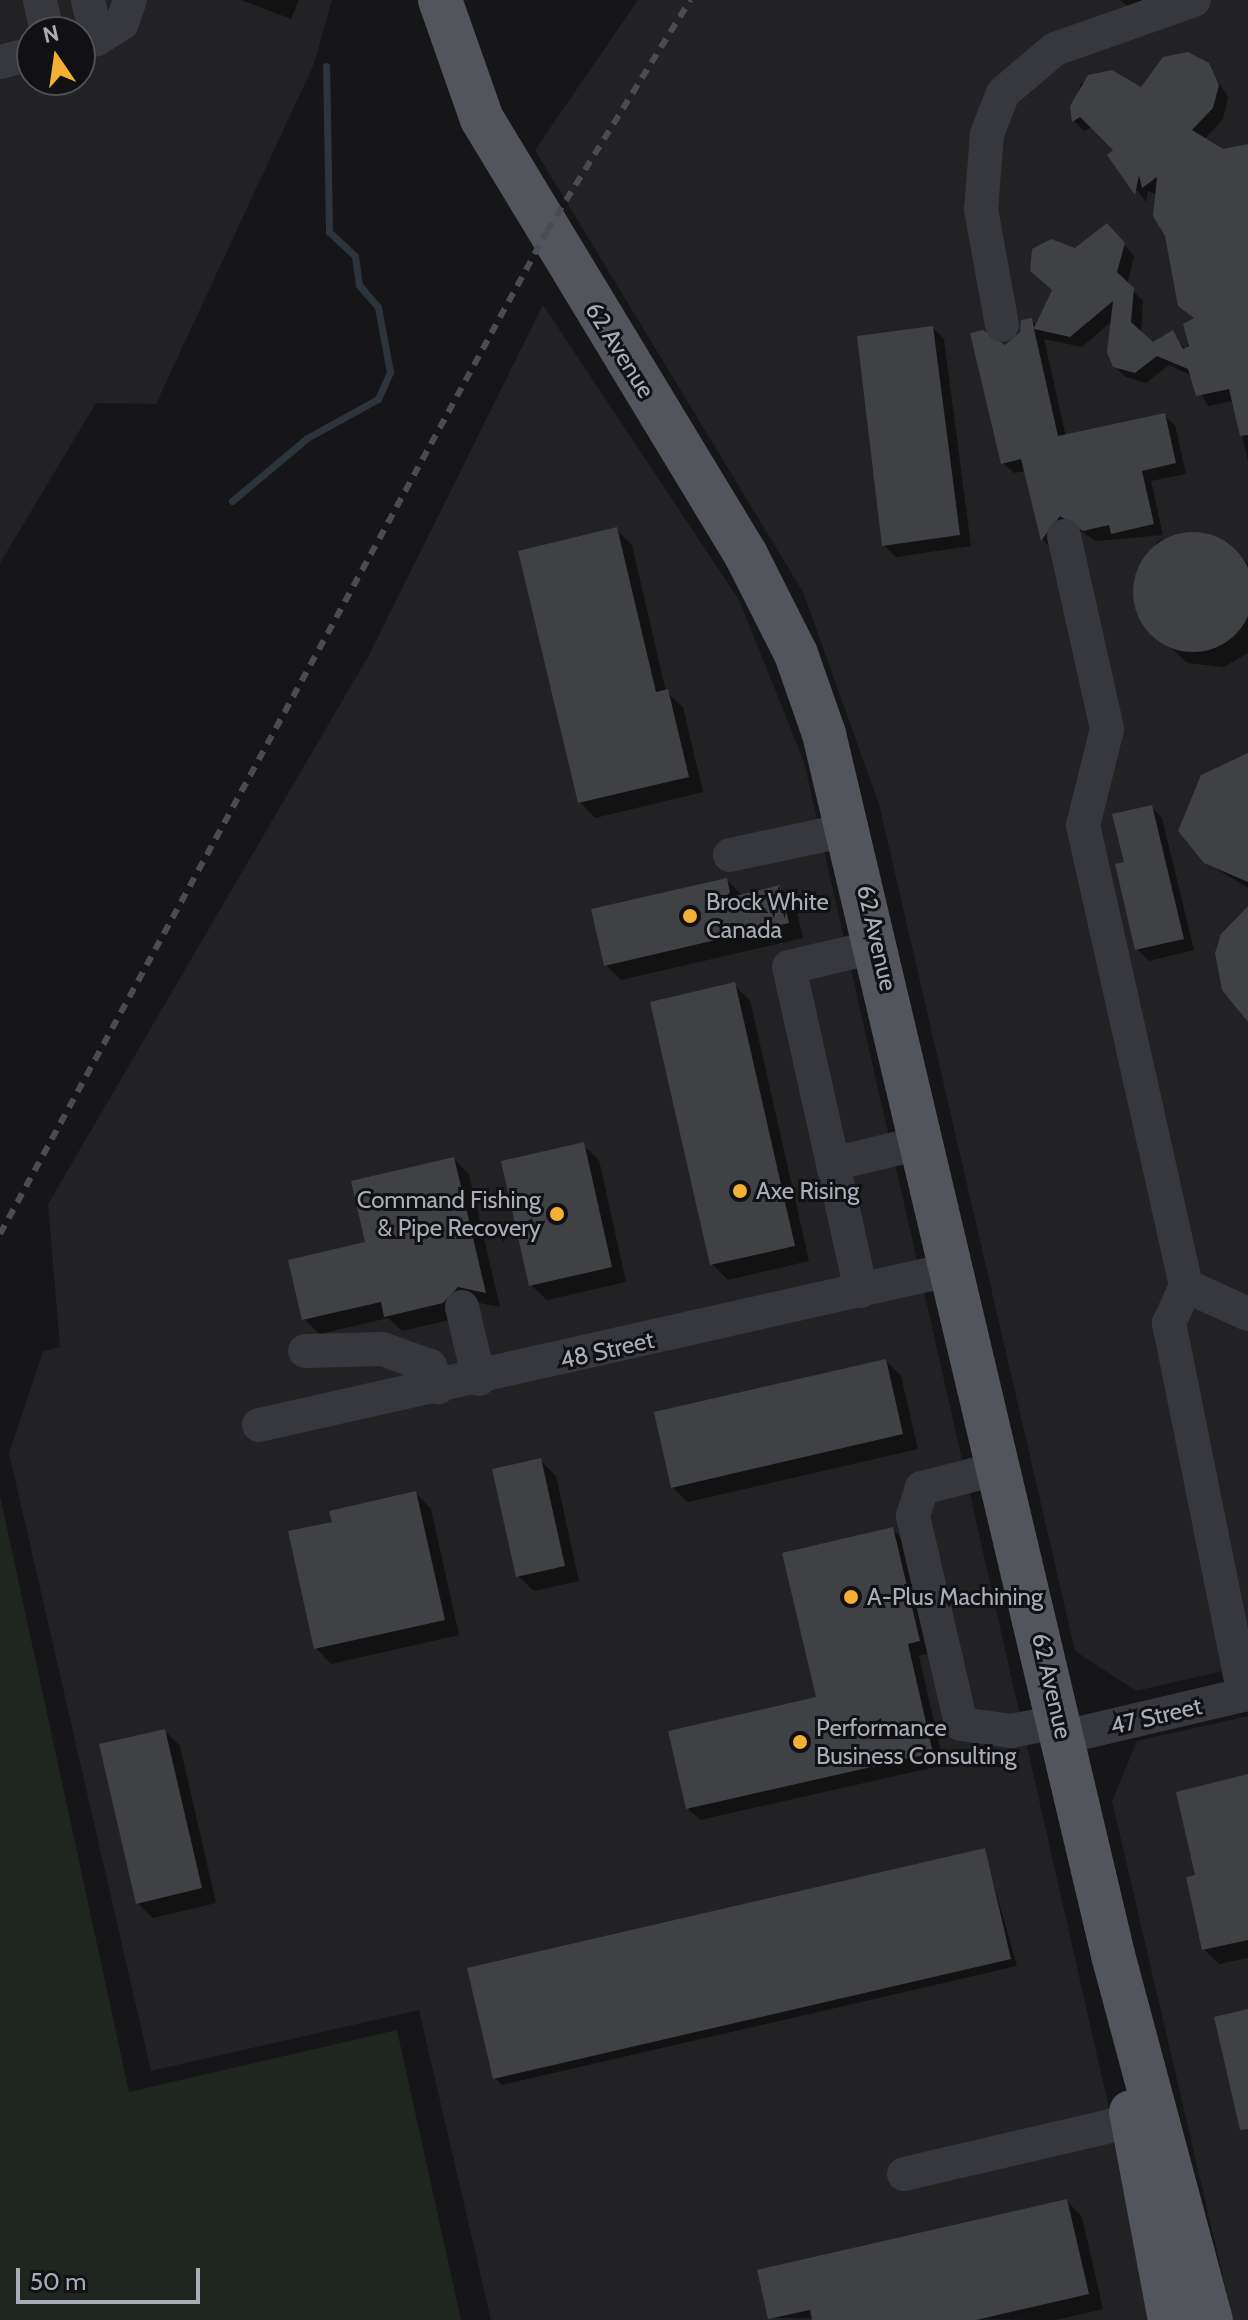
<!DOCTYPE html>
<style>
body{margin:0}
#map{position:relative;width:1248px;height:2320px;overflow:hidden;background:#161618;font-family:Cabin,sans-serif}
div>[style]{position:absolute}
.built>*{inset:0;background:#222225}
.green>*{inset:0;background:#1e261f}
.shadow>*{inset:0;background:#0007}
.stream>*{height:7px;margin:-3.5px;padding:0 3.5px;transform-origin:3.5px;border-radius:3.5px;background:#2c353c}
.building>*{inset:0;background:#404145}
.round{border-radius:50%}
.minor>*{height:34px;margin:-17px;padding:0 17px;transform-origin:17px;border-radius:17px;background:#37383d}
.major>*{height:44px;margin:-22px;padding:0 22px;transform-origin:22px;border-radius:22px;background:#53555c}
.rail>*{height:6px;margin-top:-3px;transform-origin:0;background:repeating-linear-gradient(90deg,#4a4c52 0 10px,transparent 0 18px)}
.dots>*{width:22px;height:22px;translate:-50% -50%;box-sizing:border-box;border:4px solid #111113;border-radius:50%}
span{translate:-50% -50%;white-space:nowrap;text-align:center;line-height:1.15;-webkit-text-stroke:6px #111113;paint-order:stroke}
.street-label{font-size:24px;color:#a8adb8}
.poi-label{font-size:24px;color:#a8adb8}
.left{translate:0 -50%;text-align:left}
.right{translate:-100% -50%;text-align:right}
.north{position:absolute;left:16px;top:16px;width:80px;height:80px;box-sizing:border-box;background:#111113;border:2px solid #4d4f55;border-radius:50%;rotate:347deg;font-size:22px;font-weight:700;line-height:32px;text-align:center;color:#a8adb8}
.north::after{content:'';display:block;margin:auto;width:28px;height:36px;background:#f2b134;clip-path:polygon(50% 0,100% 100%,50% 72%,0 100%)}
.scale{position:absolute;left:16px;top:2268px;width:184px;height:36px;box-sizing:border-box;border:4px solid #a8adb8;border-top:0;padding-left:10px;font-size:24px;line-height:28px;white-space:nowrap;color:#a8adb8;-webkit-text-stroke:6px #111113;paint-order:stroke}
</style>
<div id="map">
<div class="built">
<div style="clip-path:polygon(evenodd,0 0,332px 0,314px 64px,156px 404px,96px 403px,0 563px,0 0,32px 32px,80px 32px,80px 80px,32px 80px,32px 32px)"></div>
<div style="clip-path:polygon(638px 0,1248px 0,1248px 1665px,1136px 1691px,1075px 1651px,879px 804px,803px 592px,535px 150px)"></div>
<div style="clip-path:polygon(543px 305px,739px 600px,804px 762px,1157px 2320px,491px 2320px,419px 2010px,151px 2071px,9px 1453px,43px 1351px,60px 1347px,48px 1204px,369px 655px)"></div>
<div style="clip-path:polygon(1248px 1716px,1248px 2320px,1233px 2320px,1112px 1801px,1137px 1741px)"></div>
</div>
<div class="green">
<div style="clip-path:polygon(0 1496px,129px 2092px,397px 2030px,461px 2320px,0 2320px)"></div>
</div>
<div class="shadow">
<div style="clip-path:polygon(241px 0,299px 0,291px 19px)"></div>
<div style="clip-path:polygon(1120px 0,1165px 0,1135px 12px)"></div>
<div style="clip-path:polygon(1208px 65px,1228px 97px,1223px 119px,1204px 140px,1223px 151px,1248px 146px,1248px 461px,1234px 401px,1208px 406px,1190px 375px,1169px 365px,1146px 383px,1126px 377px,1114px 366px,1113px 320px,1082px 347px,1044px 339px,1066px 437px,1164px 415px,1175px 425px,1186px 474px,1151px 481px,1163px 535px,1096px 541px,1072px 526px,1052px 550px,1043px 540px,1026px 471px,1014px 473px,1003px 463px,1005px 347px,1031px 320px,1037px 326px,1075px 250px,1117px 236px,1134px 256px,1127px 285px,1143px 301px,1141px 333px,1153px 344px,1172px 333px,1186px 350px,1196px 319px,1180px 305px,1157px 195px,1148px 191px,1146px 202px,1110px 156px,1116px 150px,1092px 127px,1084px 131px,1074px 121px,1080px 84px,1112px 72px,1141px 90px)"></div>
<div style="clip-path:polygon(933px 328px,944px 339px,971px 546px,896px 557px,884px 545px)"></div>
<div style="clip-path:polygon(616px 529px,632px 545px,666px 692px,683px 707px,703px 792px,595px 818px,580px 802px)"></div>
<div style="clip-path:polygon(1188px 532px,1228px 542px,1248px 564px,1248px 653px,1224px 667px,1187px 663px,1143px 621px,1136px 603px,1141px 566px,1158px 541px)"></div>
<div style="clip-path:polygon(1248px 759px,1248px 888px,1205px 862px)"></div>
<div style="clip-path:polygon(1151px 807px,1162px 818px,1194px 950px,1149px 961px,1137px 949px)"></div>
<div style="clip-path:polygon(727px 880px,743px 896px,780px 888px,795px 903px,803px 938px,621px 980px,606px 965px)"></div>
<div style="clip-path:polygon(734px 985px,750px 1000px,809px 1261px,728px 1280px,712px 1264px)"></div>
<div style="clip-path:polygon(583px 1145px,599px 1160px,626px 1282px,547px 1300px,531px 1285px)"></div>
<div style="clip-path:polygon(454px 1159px,469px 1174px,500px 1307px,474px 1302px,458px 1318px,402px 1331px,388px 1318px,320px 1334px,304px 1319px)"></div>
<div style="clip-path:polygon(886px 1361px,901px 1376px,918px 1449px,688px 1502px,672px 1487px)"></div>
<div style="clip-path:polygon(540px 1460px,556px 1476px,579px 1581px,534px 1591px,518px 1576px)"></div>
<div style="clip-path:polygon(416px 1493px,431px 1509px,459px 1635px,331px 1664px,316px 1648px,334px 1523px)"></div>
<div style="clip-path:polygon(893px 1530px,905px 1542px,931px 1653px,919px 1656px,944px 1765px,700px 1820px,687px 1808px,818px 1699px)"></div>
<div style="clip-path:polygon(165px 1731px,180px 1746px,216px 1903px,153px 1918px,137px 1903px)"></div>
<div style="clip-path:polygon(1248px 1776px,1248px 1958px,1219px 1964px,1204px 1949px,1198px 1877px)"></div>
<div style="clip-path:polygon(984px 1850px,1017px 1966px,502px 2085px,495px 2078px)"></div>
<div style="clip-path:polygon(1067px 2201px,1082px 2217px,1103px 2309px,1056px 2320px,770px 2318px)"></div>
</div>
<div class="stream">
<div style="left:232px;top:501px;width:98px;rotate:-40deg"></div>
<div style="left:307px;top:438px;width:81px;rotate:-28.8deg"></div>
<div style="left:378px;top:399px;width:30px;rotate:-66deg"></div>
<div style="left:390px;top:372px;width:66px;rotate:-100.5deg"></div>
<div style="left:378px;top:307px;width:29px;rotate:-131deg"></div>
<div style="left:359px;top:285px;width:29px;rotate:-98deg"></div>
<div style="left:355px;top:256px;width:35px;rotate:-137deg"></div>
<div style="left:329px;top:232px;width:166px;rotate:-91deg"></div>
</div>
<div class="building">
<div style="clip-path:polygon(1188px 52px,1209px 63px,1219px 85px,1213px 108px,1192px 130px,1223px 149px,1248px 144px,1248px 435px,1240px 436px,1229px 389px,1196px 396px,1188px 369px,1157px 356px,1135px 373px,1113px 367px,1107px 352px,1113px 301px,1070px 337px,1034px 329px,1058px 436px,1165px 413px,1176px 463px,1142px 471px,1154px 524px,1111px 534px,1109px 525px,1083px 531px,1060px 516px,1041px 541px,1021px 459px,1001px 464px,970px 333px,983px 330px,1005px 345px,1020px 332px,1021px 320px,1032px 318px,1034px 328px,1052px 290px,1030px 271px,1032px 249px,1051px 239px,1075px 248px,1107px 223px,1125px 243px,1117px 272px,1134px 288px,1131px 322px,1153px 342px,1173px 330px,1183px 349px,1189px 346px,1183px 324px,1194px 318px,1178px 306px,1165px 236px,1153px 216px,1157px 177px,1142px 188px,1139px 175px,1135px 195px,1107px 155px,1113px 150px,1080px 117px,1072px 122px,1070px 106px,1088px 75px,1112px 70px,1141px 87px,1163px 57px)"></div>
<div style="clip-path:polygon(933px 326px,960px 535px,882px 546px,857px 336px)"></div>
<div style="clip-path:polygon(617px 527px,656px 692px,668px 689px,689px 777px,578px 803px,518px 551px)"></div>
<div class="round" style="left:1133px;top:532px;width:120px;height:120px"></div>
<div style="clip-path:polygon(1248px 753px,1248px 882px,1204px 863px,1178px 831px,1201px 775px)"></div>
<div style="clip-path:polygon(1152px 805px,1184px 939px,1135px 950px,1115px 864px,1124px 862px,1112px 814px)"></div>
<div style="clip-path:polygon(727px 878px,731px 897px,780px 885px,789px 923px,604px 966px,591px 909px)"></div>
<div style="clip-path:polygon(1248px 906px,1248px 1022px,1222px 990px,1215px 953px,1221px 934px)"></div>
<div style="clip-path:polygon(735px 982px,795px 1246px,710px 1265px,650px 1002px)"></div>
<div style="clip-path:polygon(584px 1142px,612px 1267px,529px 1286px,501px 1161px)"></div>
<div style="clip-path:polygon(454px 1157px,486px 1293px,458px 1287px,443px 1303px,384px 1317px,381px 1302px,302px 1320px,288px 1260px,365px 1242px,351px 1181px)"></div>
<div style="clip-path:polygon(886px 1359px,903px 1434px,671px 1488px,654px 1412px)"></div>
<div style="clip-path:polygon(541px 1458px,565px 1566px,516px 1577px,492px 1469px)"></div>
<div style="clip-path:polygon(416px 1491px,445px 1620px,314px 1649px,288px 1531px,332px 1522px,329px 1511px)"></div>
<div style="clip-path:polygon(893px 1527px,920px 1641px,908px 1644px,933px 1753px,686px 1809px,668px 1731px,816px 1697px,782px 1553px)"></div>
<div style="clip-path:polygon(165px 1729px,202px 1888px,136px 1904px,99px 1744px)"></div>
<div style="clip-path:polygon(1248px 1774px,1248px 1940px,1202px 1950px,1186px 1877px,1195px 1875px,1176px 1792px)"></div>
<div style="clip-path:polygon(985px 1848px,1011px 1959px,493px 2079px,467px 1968px)"></div>
<div style="clip-path:polygon(1248px 2009px,1248px 2129px,1240px 2130px,1214px 2017px)"></div>
<div style="clip-path:polygon(1067px 2199px,1089px 2294px,976px 2320px,812px 2320px,810px 2310px,768px 2319px,757px 2270px)"></div>
</div>
<div class="minor">
<div style="left:40px;top:0;width:33px;rotate:78deg"></div>
<div style="left:97px;top:39px;width:30px;rotate:-33deg"></div>
<div style="left:122px;top:23px;width:24px;rotate:-71deg"></div>
<div style="left:80px;top:43px;width:17px;rotate:-13deg"></div>
<div style="left:97px;top:39px;width:40px;rotate:-103deg"></div>
<div style="left:0;top:62px;width:33px;rotate:-14deg"></div>
<div style="left:1002px;top:325px;width:117px;rotate:-100.3deg"></div>
<div style="left:981px;top:210px;width:76px;rotate:-85.5deg"></div>
<div style="left:987px;top:134px;width:44px;rotate:-68.7deg"></div>
<div style="left:1003px;top:93px;width:68px;rotate:-40.2deg"></div>
<div style="left:1055px;top:49px;width:147px;rotate:-19.4deg"></div>
<div style="left:1064px;top:536px;width:198px;rotate:77.4deg"></div>
<div style="left:1107px;top:729px;width:99px;rotate:104deg"></div>
<div style="left:1083px;top:825px;width:472px;rotate:77.4deg"></div>
<div style="left:1186px;top:1286px;width:41px;rotate:114.7deg"></div>
<div style="left:1169px;top:1323px;width:379px;rotate:78.6deg"></div>
<div style="left:730px;top:855px;width:124px;rotate:-12.1deg"></div>
<div style="left:879px;top:946px;width:92px;rotate:166.9deg"></div>
<div style="left:789px;top:967px;width:202px;rotate:77.4deg"></div>
<div style="left:833px;top:1164px;width:94px;rotate:-13.6deg"></div>
<div style="left:833px;top:1164px;width:130px;rotate:77.6deg"></div>
<div style="left:1186px;top:1286px;width:68px;rotate:24.3deg"></div>
<div style="left:462px;top:1307px;width:74px;rotate:76.7deg"></div>
<div style="left:305px;top:1351px;width:77px;rotate:-1.5deg"></div>
<div style="left:382px;top:1349px;width:51px;rotate:19.5deg"></div>
<div style="left:430px;top:1366px;width:23px;rotate:70deg"></div>
<div style="left:259px;top:1425px;width:711px;rotate:-12.67deg"></div>
<div style="left:1000px;top:1468px;width:81px;rotate:165.6deg"></div>
<div style="left:922px;top:1488px;width:29px;rotate:108deg"></div>
<div style="left:913px;top:1516px;width:213px;rotate:77deg"></div>
<div style="left:961px;top:1724px;width:50px;rotate:8deg"></div>
<div style="left:1011px;top:1731px;width:51px;rotate:-11.3deg"></div>
<div style="left:1064px;top:1737px;width:189px;rotate:-13.2deg"></div>
<div style="left:904px;top:2174px;width:257px;rotate:-13.1deg"></div>
</div>
<div class="major">
<div style="left:440px;top:0;width:126px;rotate:70.6deg"></div>
<div style="left:482px;top:119px;width:510px;rotate:58.8deg"></div>
<div style="left:746px;top:555px;width:111px;rotate:63.2deg"></div>
<div style="left:796px;top:654px;width:85px;rotate:70.7deg"></div>
<div style="left:824px;top:734px;width:1255px;rotate:76.68deg"></div>
<div style="left:1113px;top:1955px;width:378px;rotate:75deg"></div>
<div style="left:1131px;top:2112px;width:212px;rotate:79.4deg"></div>
</div>
<div class="rail">
<div style="left:0;top:1234px;width:1142px;rotate:-61.39deg"></div>
<div style="left:547px;top:231px;width:272px;rotate:-58.2deg"></div>
</div>
<div class="dots">
<div style="left:690px;top:916px;background:#f2b134"></div>
<div style="left:740px;top:1191px;background:#f2b134"></div>
<div style="left:557px;top:1214px;background:#f2b134"></div>
<div style="left:851px;top:1597px;background:#f2b134"></div>
<div style="left:800px;top:1742px;background:#f2b134"></div>
</div>
<div class="street-label">
<span style="left:620px;top:350px;rotate:58deg">62 Avenue</span>
<span style="left:877px;top:938px;rotate:77deg">62 Avenue</span>
<span style="left:607px;top:1350px;rotate:-13deg">48 Street</span>
<span style="left:1052px;top:1686px;rotate:77deg">62 Avenue</span>
<span style="left:1156px;top:1716px;rotate:-13deg">47 Street</span>
</div>
<div class="poi-label">
<span class="left" style="left:706px;top:916px">Brock White<br>Canada</span>
<span class="left" style="left:756px;top:1191px">Axe Rising</span>
<span class="right" style="left:541px;top:1214px">Command Fishing<br>&amp; Pipe Recovery</span>
<span class="left" style="left:867px;top:1597px">A-Plus Machining</span>
<span class="left" style="left:816px;top:1742px">Performance<br>Business Consulting</span>
</div>
<div class="north">N</div>
<div class="scale">50 m</div>
</div>
